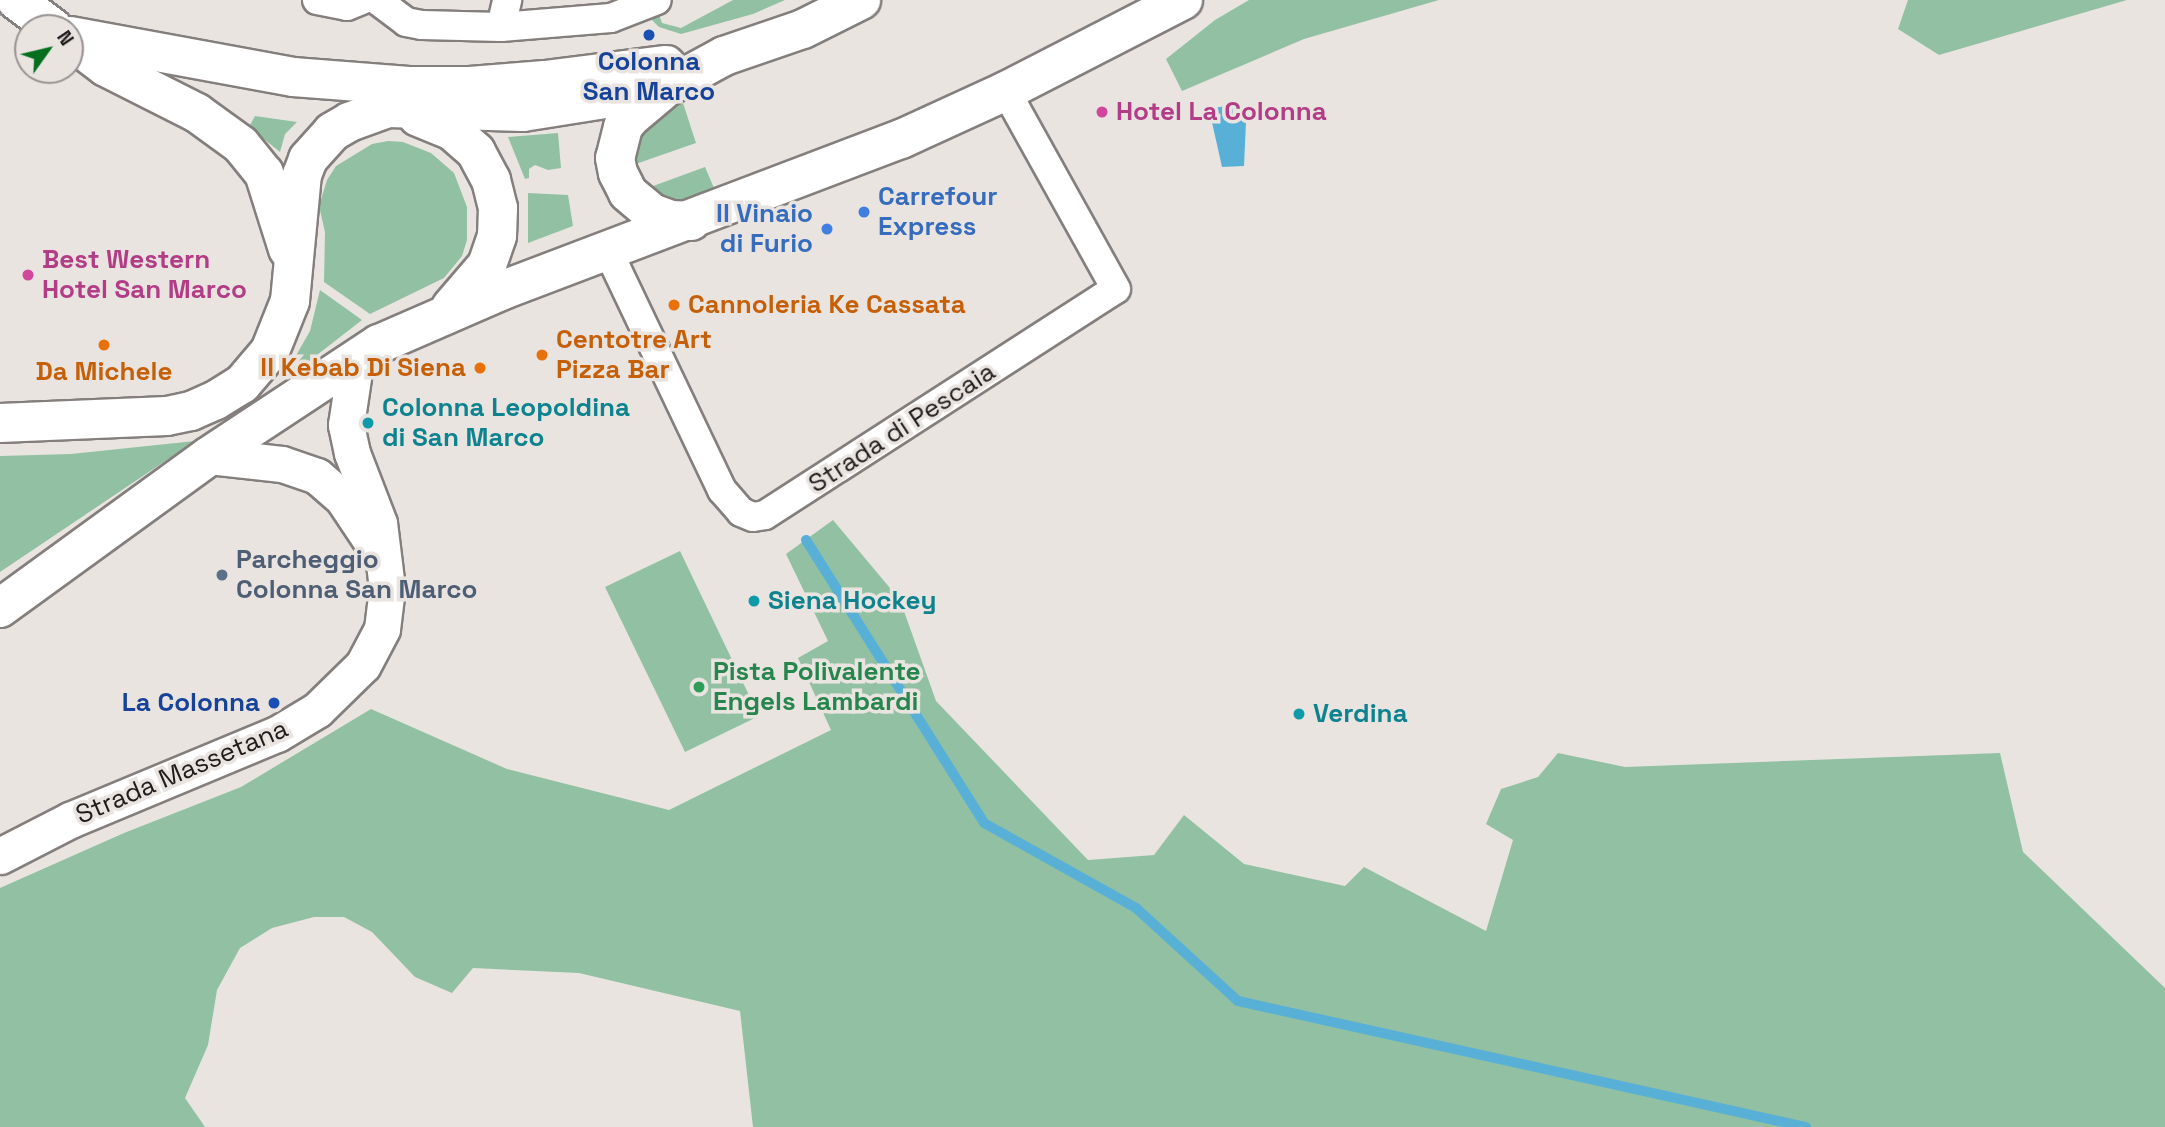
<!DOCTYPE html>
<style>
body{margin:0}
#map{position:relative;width:2165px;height:1127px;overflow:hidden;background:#eae4e1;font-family:"Space Grotesk",sans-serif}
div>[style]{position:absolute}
.green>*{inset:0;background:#91c1a2}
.water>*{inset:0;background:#59b0d7}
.stream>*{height:10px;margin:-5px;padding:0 5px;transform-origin:5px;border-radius:5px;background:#59b0d7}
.roads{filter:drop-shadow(2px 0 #847f7c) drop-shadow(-2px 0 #847f7c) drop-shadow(0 2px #847f7c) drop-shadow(0 -2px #847f7c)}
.minor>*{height:28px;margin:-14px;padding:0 14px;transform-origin:14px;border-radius:14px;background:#fff}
.tertiary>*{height:35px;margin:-17.5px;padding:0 17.5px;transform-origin:17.5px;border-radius:17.5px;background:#fff}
.primary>*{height:38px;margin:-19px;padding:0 19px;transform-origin:19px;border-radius:19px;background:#fff}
.dots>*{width:19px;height:19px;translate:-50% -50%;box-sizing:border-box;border:4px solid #eae4e1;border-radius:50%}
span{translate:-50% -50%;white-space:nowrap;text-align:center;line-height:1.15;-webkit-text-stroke:7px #eae4e1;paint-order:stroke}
.transit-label{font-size:26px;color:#164399;font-weight:700}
.right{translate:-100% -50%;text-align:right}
.hotel-label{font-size:26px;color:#b23c85;font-weight:700}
.left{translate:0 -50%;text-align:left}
.shop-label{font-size:26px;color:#366cbe;font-weight:700}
.food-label{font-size:26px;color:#c56008;font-weight:700}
.culture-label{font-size:26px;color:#0d838f;font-weight:700}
.street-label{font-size:26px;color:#1e1b1b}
.service-label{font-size:26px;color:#4e5e75;font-weight:700}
.leisure-label{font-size:26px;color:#27864d;font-weight:700}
.north{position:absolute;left:14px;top:14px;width:70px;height:70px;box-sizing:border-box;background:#eae4e1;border:2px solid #989492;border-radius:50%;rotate:56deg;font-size:19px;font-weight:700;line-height:28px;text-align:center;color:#1e1b1b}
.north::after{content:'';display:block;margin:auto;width:24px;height:32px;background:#056f20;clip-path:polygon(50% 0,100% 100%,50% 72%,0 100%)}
</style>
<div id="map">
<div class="green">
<div style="clip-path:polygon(733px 0,785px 0,753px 14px,681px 34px,659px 27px,650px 18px,658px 12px,662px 23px,681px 28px)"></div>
<div style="clip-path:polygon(1249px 0,1439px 0,1304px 39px,1182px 91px,1166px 59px,1215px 20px)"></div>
<div style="clip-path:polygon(1908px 0,2127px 0,1939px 55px,1898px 29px)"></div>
<div style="clip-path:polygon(683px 103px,696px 143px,630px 166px,638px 133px,657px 116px)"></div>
<div style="clip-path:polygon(255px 116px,297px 122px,285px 134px,280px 152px,249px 127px)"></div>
<div style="clip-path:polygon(558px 133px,561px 168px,548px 170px,535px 165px,529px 169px,529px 178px,525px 179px,508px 137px)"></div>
<div style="clip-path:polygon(388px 141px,403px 142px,431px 153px,454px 173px,467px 207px,467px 240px,462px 256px,444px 278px,370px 314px,324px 282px,325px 232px,319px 206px,327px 180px,336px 166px,372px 144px)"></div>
<div style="clip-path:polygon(705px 167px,717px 195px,678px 208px,645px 189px)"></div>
<div style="clip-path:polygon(528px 193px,568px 195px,573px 226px,528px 243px)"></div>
<div style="clip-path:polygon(320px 290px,362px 320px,290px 376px,286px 373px,310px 331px)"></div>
<div style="clip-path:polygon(195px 441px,0 572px,0 456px,71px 454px)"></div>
<div style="clip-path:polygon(833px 520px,900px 600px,936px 701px,1088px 860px,1154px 855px,1184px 815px,1244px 864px,1345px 886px,1364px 867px,1486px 931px,1513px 840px,1486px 824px,1501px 789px,1538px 777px,1558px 753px,1625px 767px,2000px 753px,2023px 852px,2165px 988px,2165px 1127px,753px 1127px,740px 1011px,579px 973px,473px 968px,452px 993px,415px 977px,372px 932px,344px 917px,314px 917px,272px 928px,240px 948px,217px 990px,208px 1045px,185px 1098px,205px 1127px,0 1127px,0 888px,124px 833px,241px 787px,371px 709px,507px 769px,669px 810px,831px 730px,798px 658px,828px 641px,786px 554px)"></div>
<div style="clip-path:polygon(680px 551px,759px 716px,685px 752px,605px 587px)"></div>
</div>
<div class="water">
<div style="clip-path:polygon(1241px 103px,1246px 122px,1244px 166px,1222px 167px,1209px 109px)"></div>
</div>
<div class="stream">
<div style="left:806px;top:540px;width:334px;rotate:57.8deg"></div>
<div style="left:984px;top:823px;width:174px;rotate:29.2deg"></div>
<div style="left:1136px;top:908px;width:138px;rotate:42.4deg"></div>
<div style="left:1238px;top:1001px;width:582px;rotate:12.51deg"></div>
</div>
<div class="roads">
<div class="minor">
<div style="left:317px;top:0;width:31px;rotate:11deg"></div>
<div style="left:347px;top:6px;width:16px;rotate:-22deg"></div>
<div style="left:377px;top:0;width:36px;rotate:37deg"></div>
<div style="left:406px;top:22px;width:16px;rotate:11deg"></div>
<div style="left:422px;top:25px;width:79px;rotate:1.5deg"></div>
<div style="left:501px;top:27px;width:110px;rotate:-4.7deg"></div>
<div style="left:611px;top:18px;width:49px;rotate:-21.4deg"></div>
<div style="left:501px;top:27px;width:28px;rotate:-77deg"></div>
<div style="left:608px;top:251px;width:265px;rotate:64.5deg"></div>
<div style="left:722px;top:490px;width:29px;rotate:49deg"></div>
<div style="left:741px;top:512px;width:13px;rotate:23deg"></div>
<div style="left:753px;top:517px;width:12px;rotate:-9deg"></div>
<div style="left:765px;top:515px;width:417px;rotate:-32.8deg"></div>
<div style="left:1116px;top:289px;width:227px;rotate:-119.1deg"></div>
</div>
<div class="tertiary">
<div style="left:209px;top:456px;width:73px;rotate:6.3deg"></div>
<div style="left:282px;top:464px;width:37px;rotate:19deg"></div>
<div style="left:317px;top:476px;width:35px;rotate:41deg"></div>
<div style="left:343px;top:499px;width:50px;rotate:56.3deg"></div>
<div style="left:0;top:856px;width:79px;rotate:-27.2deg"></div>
<div style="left:70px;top:820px;width:224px;rotate:-22.6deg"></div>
<div style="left:277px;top:734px;width:47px;rotate:-31deg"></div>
<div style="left:317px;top:710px;width:64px;rotate:-44.4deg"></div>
<div style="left:363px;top:665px;width:41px;rotate:-62.2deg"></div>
<div style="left:382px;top:629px;width:41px;rotate:-83deg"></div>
<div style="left:387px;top:588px;width:65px;rotate:-97deg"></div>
<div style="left:379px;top:523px;width:75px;rotate:-111.1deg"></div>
<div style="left:352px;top:453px;width:29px;rotate:-102deg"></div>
<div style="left:346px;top:425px;width:68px;rotate:-81.5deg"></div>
</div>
<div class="primary">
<div style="left:16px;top:0;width:46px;rotate:37.1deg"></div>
<div style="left:70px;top:36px;width:227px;rotate:10.4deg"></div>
<div style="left:293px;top:77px;width:116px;rotate:4.4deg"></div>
<div style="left:409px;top:86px;width:61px"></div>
<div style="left:470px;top:86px;width:75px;rotate:-4.6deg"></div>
<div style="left:545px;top:80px;width:122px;rotate:-7.1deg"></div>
<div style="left:73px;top:42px;width:41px;rotate:37.1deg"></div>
<div style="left:106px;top:67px;width:102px;rotate:26.8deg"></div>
<div style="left:197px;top:113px;width:54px;rotate:36deg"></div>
<div style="left:241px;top:145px;width:36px;rotate:51deg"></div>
<div style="left:264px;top:173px;width:80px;rotate:72.5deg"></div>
<div style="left:662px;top:91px;width:42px;rotate:139.8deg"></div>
<div style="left:630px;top:118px;width:11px;rotate:128deg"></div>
<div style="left:623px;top:127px;width:32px;rotate:104deg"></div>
<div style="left:615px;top:158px;width:15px;rotate:79deg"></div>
<div style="left:618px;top:173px;width:22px;rotate:63deg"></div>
<div style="left:628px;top:193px;width:31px;rotate:40deg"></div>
<div style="left:652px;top:213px;width:20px;rotate:20deg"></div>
<div style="left:671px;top:220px;width:20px;rotate:3deg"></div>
<div style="left:418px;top:117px;width:35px;rotate:22deg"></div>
<div style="left:451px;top:130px;width:33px;rotate:41deg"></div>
<div style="left:476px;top:152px;width:32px;rotate:62deg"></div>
<div style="left:491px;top:180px;width:29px;rotate:76deg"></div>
<div style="left:498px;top:208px;width:28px;rotate:92deg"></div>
<div style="left:497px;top:236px;width:31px;rotate:109deg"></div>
<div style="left:487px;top:265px;width:55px;rotate:130.6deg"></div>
<div style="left:0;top:423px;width:167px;rotate:-2.4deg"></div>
<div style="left:167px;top:416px;width:25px;rotate:-12deg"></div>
<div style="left:191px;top:411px;width:27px;rotate:-24deg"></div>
<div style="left:216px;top:400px;width:31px;rotate:-32deg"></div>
<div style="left:242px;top:384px;width:43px;rotate:-49.7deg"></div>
<div style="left:270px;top:351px;width:54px;rotate:-68.2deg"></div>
<div style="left:290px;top:301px;width:127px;rotate:-84.6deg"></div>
<div style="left:302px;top:175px;width:17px;rotate:-69deg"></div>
<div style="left:308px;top:159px;width:36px;rotate:-48deg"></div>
<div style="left:332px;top:132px;width:20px;rotate:-30deg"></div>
<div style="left:349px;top:122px;width:41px;rotate:-19.7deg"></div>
<div style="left:388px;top:108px;width:135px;rotate:1.7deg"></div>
<div style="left:523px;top:112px;width:115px;rotate:-9deg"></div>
<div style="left:637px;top:94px;width:31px;rotate:-13deg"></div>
<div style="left:667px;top:87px;width:65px;rotate:-28.5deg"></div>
<div style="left:724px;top:56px;width:83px;rotate:-18.9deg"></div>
<div style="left:803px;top:29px;width:65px;rotate:-26.6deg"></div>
<div style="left:0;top:608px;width:258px;rotate:-36deg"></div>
<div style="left:209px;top:456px;width:204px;rotate:-33.4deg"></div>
<div style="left:379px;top:344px;width:135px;rotate:-23.5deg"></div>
<div style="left:503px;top:290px;width:426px;rotate:-20.8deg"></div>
<div style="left:901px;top:139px;width:115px;rotate:-24.6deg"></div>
<div style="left:1006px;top:91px;width:199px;rotate:-27.2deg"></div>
</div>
</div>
<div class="dots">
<div style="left:649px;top:35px;background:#1a4fb4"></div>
<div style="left:1102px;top:112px;background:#d1479c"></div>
<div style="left:864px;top:212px;background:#3f7fe0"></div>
<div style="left:827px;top:229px;background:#3f7fe0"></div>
<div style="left:28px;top:275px;background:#d1479c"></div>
<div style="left:674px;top:305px;background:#e8710a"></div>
<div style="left:104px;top:345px;background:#e8710a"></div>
<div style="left:542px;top:355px;background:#e8710a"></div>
<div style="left:480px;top:368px;background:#e8710a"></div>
<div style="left:368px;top:423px;background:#0f9aa8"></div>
<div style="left:222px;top:575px;background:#5c6f8a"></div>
<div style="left:754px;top:601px;background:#0f9aa8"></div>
<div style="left:699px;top:687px;background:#2e9e5b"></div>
<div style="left:274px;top:703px;background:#1a4fb4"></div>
<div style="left:1299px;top:714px;background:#0f9aa8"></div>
</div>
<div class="transit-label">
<span style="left:649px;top:77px">Colonna<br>San Marco</span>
<span class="right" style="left:260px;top:703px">La Colonna</span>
</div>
<div class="hotel-label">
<span class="left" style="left:1116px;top:112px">Hotel La Colonna</span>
<span class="left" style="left:42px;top:275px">Best Western<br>Hotel San Marco</span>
</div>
<div class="shop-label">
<span class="left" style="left:878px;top:212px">Carrefour<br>Express</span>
<span class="right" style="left:813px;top:229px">Il Vinaio<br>di Furio</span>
</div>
<div class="food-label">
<span class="left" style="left:688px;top:305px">Cannoleria Ke Cassata</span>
<span class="left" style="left:556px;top:355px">Centotre Art<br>Pizza Bar</span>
<span class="right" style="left:466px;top:368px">Il Kebab Di Siena</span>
<span style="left:104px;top:372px">Da Michele</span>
</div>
<div class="culture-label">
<span class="left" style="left:382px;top:423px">Colonna Leopoldina<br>di San Marco</span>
<span class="left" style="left:768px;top:601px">Siena Hockey</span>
<span class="left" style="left:1313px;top:714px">Verdina</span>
</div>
<div class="street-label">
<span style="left:902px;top:428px;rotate:-33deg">Strada di Pescaia</span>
<span style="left:182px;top:772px;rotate:-23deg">Strada Massetana</span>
</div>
<div class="service-label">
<span class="left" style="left:236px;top:575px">Parcheggio<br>Colonna San Marco</span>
</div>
<div class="leisure-label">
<span class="left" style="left:713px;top:687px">Pista Polivalente<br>Engels Lambardi</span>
</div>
<div class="north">N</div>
</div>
